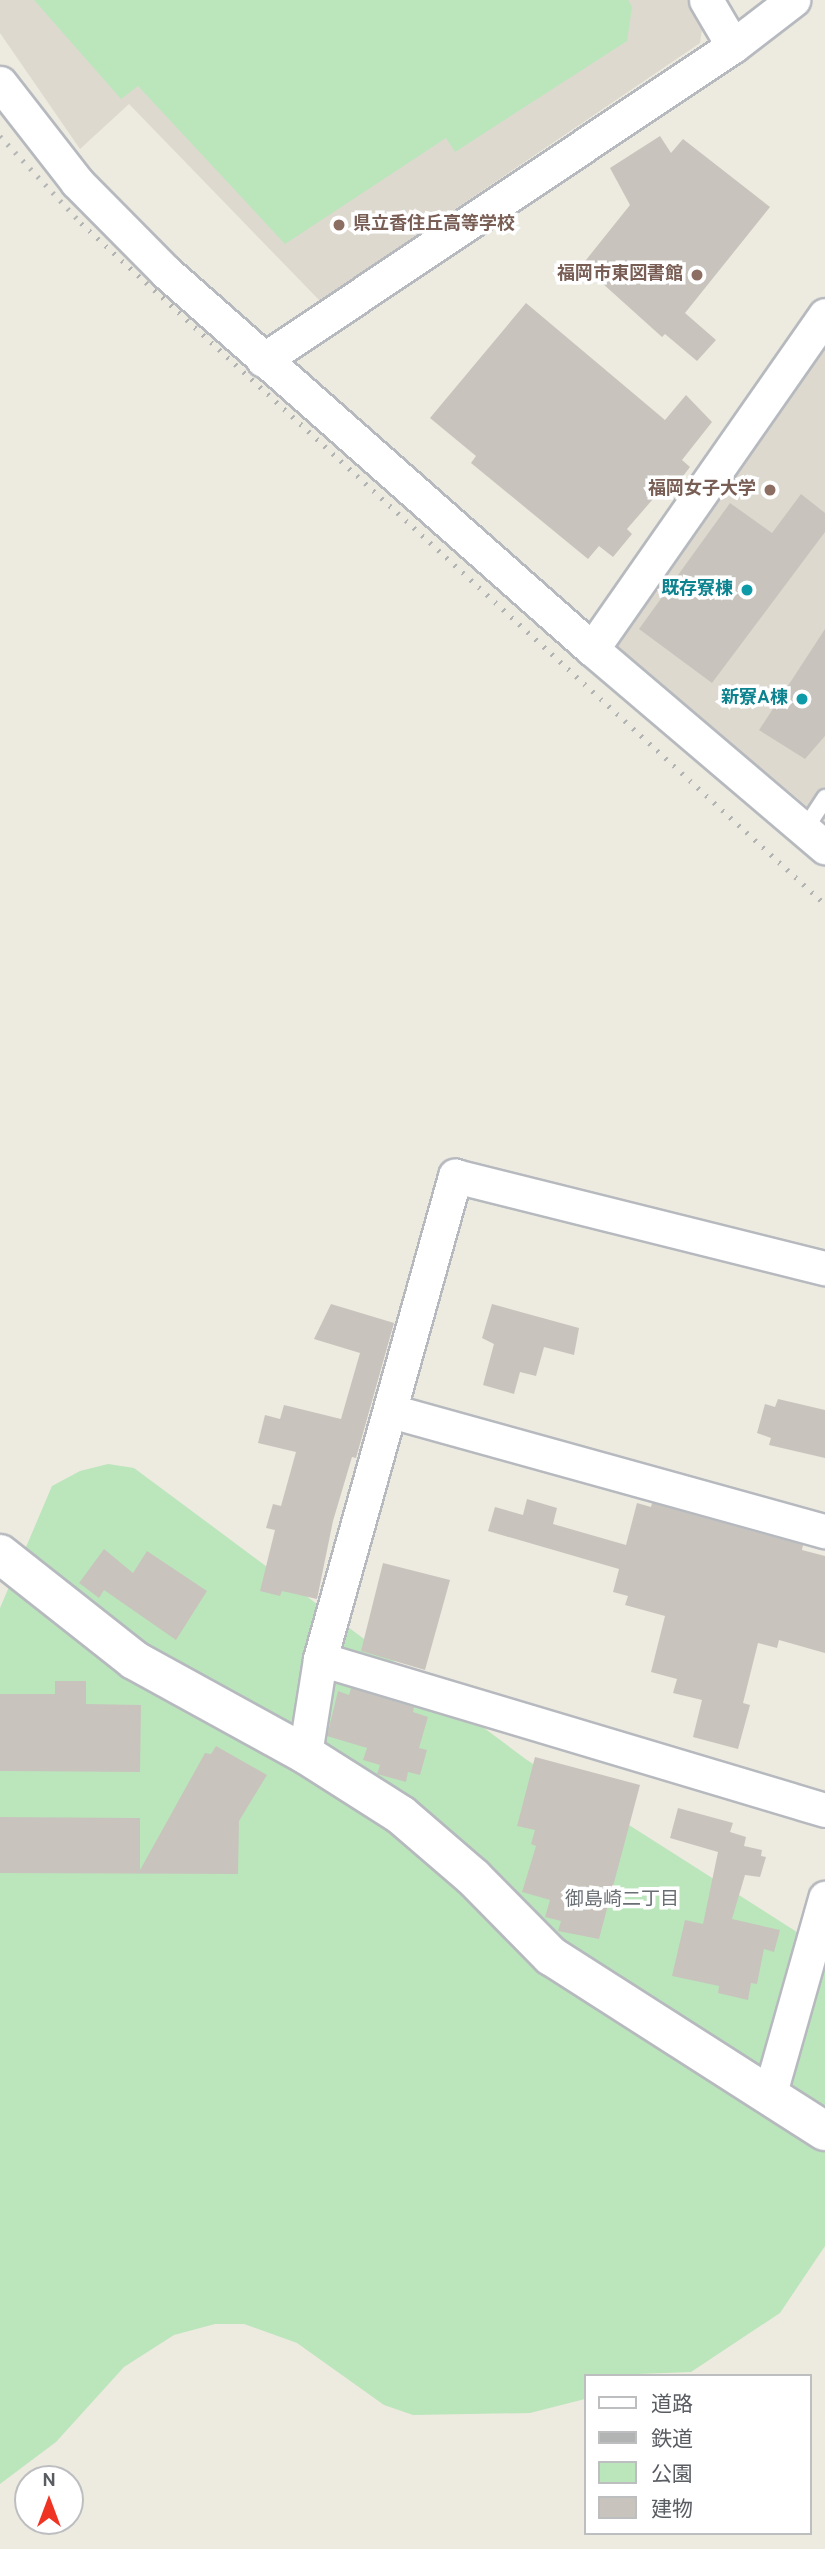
<!DOCTYPE html>
<meta charset="utf-8">
<style>
body{margin:0}
#map{position:relative;width:825px;height:2549px;overflow:hidden;background:#edeae0;font-family:Overpass,"Noto Sans JP",sans-serif}
div>[style]{position:absolute}
.education>*{inset:0;background:#ddd9cf}
.green>*{inset:0;background:#bbe6bb}
.building>*{inset:0;background:#c8c4bd}
.roads{filter:drop-shadow(2px 0 #b6b9be) drop-shadow(-2px 0 #b6b9be) drop-shadow(0 2px #b6b9be) drop-shadow(0 -2px #b6b9be)}
.lane>*{height:16px;margin:-8px;padding:0 8px;transform-origin:8px;border-radius:8px;background:#fff}
.street>*{height:33px;margin:-16.5px;padding:0 16.5px;transform-origin:16.5px;border-radius:16.5px;background:#fff}
.secondary>*{height:38px;margin:-19px;padding:0 19px;transform-origin:19px;border-radius:19px;background:#fff}
.rail>*{height:5px;margin-top:-2.5px;transform-origin:0;background:repeating-linear-gradient(90deg,#b2b3b3 0 2px,transparent 0 11px)}
.dots>*{width:19px;height:19px;translate:-50% -50%;box-sizing:border-box;border:4px solid #fff;border-radius:50%}
span{translate:-50% -50%;white-space:nowrap;text-align:center;line-height:1.15;-webkit-text-stroke:7px #fff;paint-order:stroke}
.education-label{font-size:18px;color:#785e54;font-weight:700}
.left{translate:0 -50%;text-align:left}
.right{translate:-100% -50%;text-align:right}
.culture-label{font-size:18px;color:#0d838f;font-weight:700}
.neighbourhood-label{font-size:19px;color:#6a6f74}
.legend{position:absolute;left:584px;top:2374px;width:228px;height:161px;box-sizing:border-box;background:#fff;border:2px solid #bdbec0;margin:0;padding:9px 12px;list-style:none;font-size:21px;color:#595d62}
.legend li{display:flex;align-items:center;gap:14px;height:35px}
.legend b{width:35px;border:2px solid #bdbec0}
.north{position:absolute;left:14px;top:2465px;width:70px;height:70px;box-sizing:border-box;background:#fff;border:2px solid #bdbec0;border-radius:50%;rotate:0deg;font-size:19px;font-weight:700;line-height:28px;text-align:center;color:#595d62}
.north::after{content:'';display:block;margin:auto;width:24px;height:32px;background:#f03423;clip-path:polygon(50% 0,100% 100%,50% 72%,0 100%)}
</style>
<div id="map">
<div class="education">
<div style="clip-path:polygon(0 0,688px 0,703px 23px,700px 43px,320px 301px,129px 104px,80px 149px,0 33px)"></div>
<div style="clip-path:polygon(825px 340px,825px 821px,604px 639px)"></div>
</div>
<div class="green">
<div style="clip-path:polygon(34px 0,628px 0,632px 7px,627px 41px,455px 152px,446px 138px,285px 244px,138px 86px,121px 99px)"></div>
<div style="clip-path:polygon(108px 1464px,134px 1468px,527px 1760px,825px 1950px,825px 2246px,780px 2313px,691px 2372px,585px 2376px,585px 2399px,530px 2413px,413px 2415px,384px 2405px,297px 2343px,244px 2324px,215px 2324px,174px 2335px,124px 2367px,56px 2442px,0 2484px,0 1608px,52px 1486px,80px 1471px)"></div>
</div>
<div class="building">
<div style="clip-path:polygon(660px 136px,671px 153px,683px 139px,770px 207px,685px 313px,716px 340px,697px 361px,665px 334px,662px 337px,582px 265px,630px 205px,610px 168px)"></div>
<div style="clip-path:polygon(526px 303px,665px 420px,686px 395px,712px 422px,682px 460px,690px 467px,673px 489px,666px 484px,627px 529px,632px 534px,613px 557px,599px 546px,588px 559px,471px 463px,476px 456px,430px 418px)"></div>
<div style="clip-path:polygon(801px 494px,825px 513px,825px 532px,712px 683px,639px 629px,730px 503px,772px 533px)"></div>
<div style="clip-path:polygon(825px 629px,825px 736px,805px 759px,759px 730px)"></div>
<div style="clip-path:polygon(331px 1304px,394px 1323px,356px 1458px,352px 1457px,333px 1521px,317px 1599px,282px 1591px,280px 1596px,260px 1591px,275px 1530px,266px 1528px,273px 1504px,281px 1506px,296px 1452px,258px 1443px,265px 1415px,280px 1419px,284px 1405px,341px 1419px,360px 1353px,314px 1339px)"></div>
<div style="clip-path:polygon(492px 1304px,579px 1328px,574px 1355px,544px 1347px,536px 1376px,520px 1372px,514px 1394px,483px 1385px,494px 1344px,482px 1338px)"></div>
<div style="clip-path:polygon(778px 1399px,825px 1410px,825px 1458px,769px 1445px,771px 1438px,757px 1433px,765px 1404px,775px 1407px)"></div>
<div style="clip-path:polygon(527px 1499px,557px 1508px,553px 1524px,626px 1545px,637px 1503px,651px 1507px,652px 1503px,803px 1545px,802px 1550px,825px 1556px,825px 1653px,779px 1640px,777px 1648px,758px 1643px,743px 1703px,750px 1705px,738px 1749px,693px 1737px,702px 1700px,673px 1693px,677px 1679px,651px 1672px,665px 1616px,625px 1605px,628px 1596px,613px 1592px,619px 1569px,488px 1531px,495px 1507px,523px 1515px)"></div>
<div style="clip-path:polygon(104px 1549px,133px 1573px,147px 1551px,207px 1591px,176px 1640px,104px 1590px,99px 1598px,79px 1583px)"></div>
<div style="clip-path:polygon(383px 1563px,450px 1580px,425px 1670px,361px 1651px)"></div>
<div style="clip-path:polygon(55px 1681px,86px 1681px,86px 1704px,141px 1705px,140px 1772px,0 1771px,0 1694px,55px 1694px)"></div>
<div style="clip-path:polygon(351px 1688px,414px 1707px,413px 1712px,428px 1717px,419px 1748px,427px 1750px,420px 1775px,408px 1772px,406px 1782px,377px 1774px,380px 1765px,363px 1760px,367px 1748px,327px 1736px,338px 1691px,349px 1695px)"></div>
<div style="clip-path:polygon(216px 1746px,267px 1775px,239px 1821px,238px 1874px,0 1873px,0 1817px,140px 1818px,140px 1870px,205px 1753px,211px 1754px)"></div>
<div style="clip-path:polygon(535px 1757px,640px 1785px,599px 1939px,558px 1931px,561px 1921px,545px 1917px,550px 1900px,522px 1892px,536px 1846px,531px 1844px,535px 1830px,517px 1826px)"></div>
<div style="clip-path:polygon(678px 1808px,733px 1823px,730px 1832px,746px 1837px,744px 1846px,762px 1850px,761px 1856px,766px 1857px,760px 1877px,745px 1875px,732px 1919px,780px 1930px,774px 1952px,764px 1949px,757px 1984px,751px 1983px,748px 2000px,718px 1993px,719px 1986px,672px 1976px,685px 1920px,703px 1924px,718px 1852px,670px 1838px)"></div>
</div>
<div class="roads">
<div class="lane">
<div style="left:805px;top:829px;width:37px;rotate:-57deg"></div>
</div>
<div class="street">
<div style="left:706px;top:0;width:53px;rotate:59.6deg"></div>
<div style="left:0;top:83px;width:125px;rotate:52.1deg"></div>
<div style="left:77px;top:182px;width:127px;rotate:45.3deg"></div>
<div style="left:166px;top:272px;width:569px;rotate:41.51deg"></div>
<div style="left:592px;top:649px;width:306px;rotate:40.4deg"></div>
<div style="left:263px;top:360px;width:565px;rotate:-33.75deg"></div>
<div style="left:733px;top:46px;width:76px;rotate:-37.5deg"></div>
<div style="left:592px;top:649px;width:407px;rotate:-55.1deg"></div>
<div style="left:391px;top:1411px;width:450px;rotate:15.5deg"></div>
<div style="left:320px;top:1659px;width:527px;rotate:16.65deg"></div>
<div style="left:305px;top:1754px;width:96px;rotate:-81deg"></div>
<div style="left:320px;top:1659px;width:502px;rotate:-74.38deg"></div>
<div style="left:455px;top:1176px;width:381px;rotate:14deg"></div>
<div style="left:770px;top:2093px;width:203px;rotate:-74.2deg"></div>
</div>
<div class="secondary">
<div style="left:0;top:1554px;width:171px;rotate:38.3deg"></div>
<div style="left:134px;top:1660px;width:195px;rotate:28.8deg"></div>
<div style="left:305px;top:1754px;width:114px;rotate:32.4deg"></div>
<div style="left:401px;top:1815px;width:96px;rotate:40.8deg"></div>
<div style="left:474px;top:1878px;width:110px;rotate:45.4deg"></div>
<div style="left:551px;top:1956px;width:325px;rotate:32.6deg"></div>
</div>
</div>
<div class="rail">
<div style="left:0;top:136px;width:119px;rotate:47deg"></div>
<div style="left:81px;top:223px;width:1009px;rotate:42.47deg"></div>
</div>
<div class="dots">
<div style="left:339px;top:225px;background:#8d6e63"></div>
<div style="left:697px;top:275px;background:#8d6e63"></div>
<div style="left:770px;top:490px;background:#8d6e63"></div>
<div style="left:747px;top:590px;background:#0f9aa8"></div>
<div style="left:802px;top:699px;background:#0f9aa8"></div>
</div>
<div class="education-label">
<span class="left" style="left:353px;top:225px">県立香住丘高等学校</span>
<span class="right" style="left:683px;top:275px">福岡市東図書館</span>
<span class="right" style="left:756px;top:490px">福岡女子大学</span>
</div>
<div class="culture-label">
<span class="right" style="left:733px;top:590px">既存寮棟</span>
<span class="right" style="left:788px;top:699px">新寮A棟</span>
</div>
<div class="neighbourhood-label">
<span style="left:622px;top:1901px">御島崎二丁目</span>
</div>
<ul class="legend">
<li><b style="height:9px;background:#fff"></b>道路</li>
<li><b style="height:9px;background:#b2b3b3"></b>鉄道</li>
<li><b style="height:19px;background:#bbe6bb"></b>公園</li>
<li><b style="height:19px;background:#c8c4bd"></b>建物</li>
</ul>
<div class="north">N</div>
</div>
